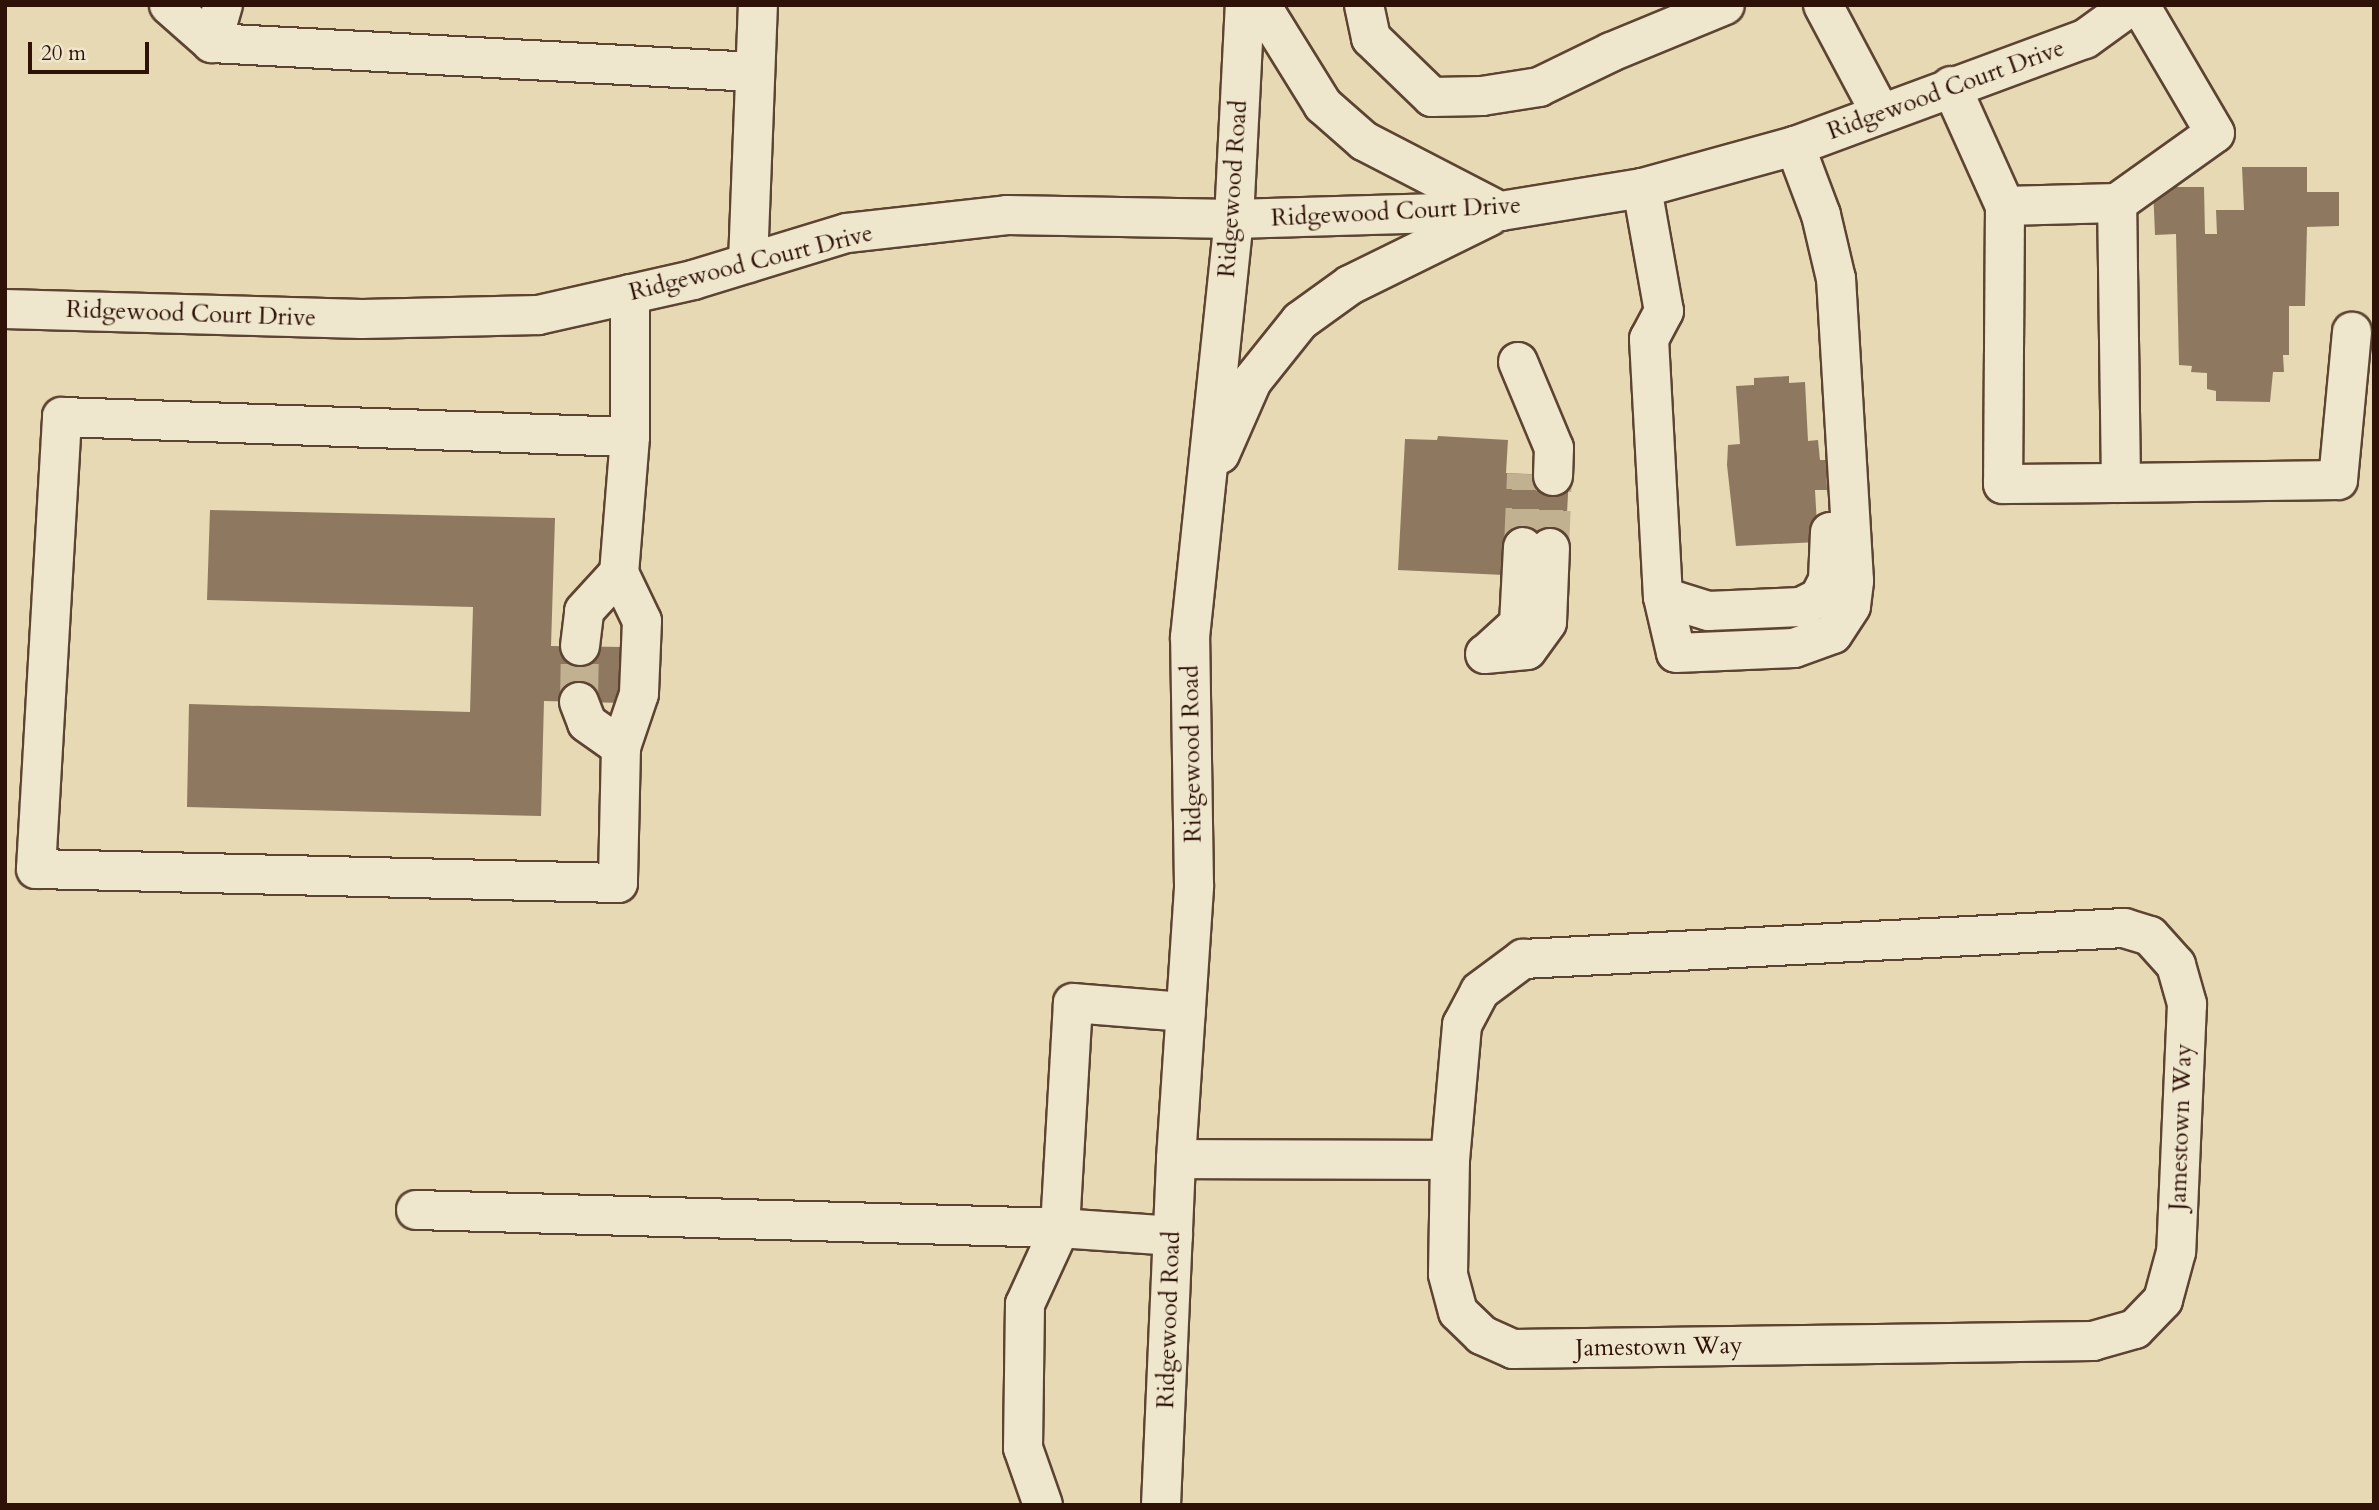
<!DOCTYPE html>
<style>
body{margin:0}
#map{position:relative;width:2379px;height:1510px;overflow:hidden;background:#e6d9b3;font-family:Cardo,serif}
div>[style]{position:absolute}
.building>*{inset:0;background:#8e7960}
.minor-tunnel>*{height:38px;margin-top:-19px;transform-origin:0;background:repeating-linear-gradient(90deg,#c1b191 0 38px,transparent 0 57px)}
.roads{filter:drop-shadow(2px 0 #5d4432) drop-shadow(-2px 0 #5d4432) drop-shadow(0 2px #5d4432) drop-shadow(0 -2px #5d4432)}
.minor>*{height:38px;margin:-19px;padding:0 19px;transform-origin:19px;border-radius:19px;background:#efe6ce}
span{translate:-50% -50%;white-space:nowrap;text-align:center;line-height:1.15;-webkit-text-stroke:6px #efe6ce;paint-order:stroke}
.street-label{font-size:24px;color:#2f1207}
.frame{position:absolute;inset:0;border:7px solid #2f1207;pointer-events:none}
.scale{position:absolute;left:28px;top:42px;width:121px;height:32px;box-sizing:border-box;border:4px solid #2f1207;border-top:0;padding-left:9px;font-size:21px;line-height:24px;white-space:nowrap;color:#2f1207;-webkit-text-stroke:5px #efe6ce;paint-order:stroke}
</style>
<div id="map">
<div class="building">
<div style="clip-path:polygon(2242px 167px,2307px 167px,2307px 192px,2339px 192px,2339px 226px,2307px 227px,2305px 306px,2289px 306px,2289px 355px,2283px 355px,2284px 372px,2273px 372px,2270px 402px,2216px 401px,2216px 391px,2207px 389px,2207px 373px,2191px 372px,2192px 366px,2179px 365px,2176px 234px,2155px 235px,2153px 187px,2204px 187px,2205px 234px,2217px 234px,2216px 210px,2244px 210px)"></div>
<div style="clip-path:polygon(1789px 376px,1789px 383px,1805px 382px,1808px 441px,1818px 440px,1820px 460px,1826px 460px,1827px 490px,1815px 490px,1818px 542px,1736px 546px,1727px 465px,1728px 445px,1740px 444px,1736px 386px,1754px 385px,1754px 378px)"></div>
<div style="clip-path:polygon(1438px 436px,1508px 440px,1506px 473px,1569px 476px,1565px 550px,1504px 575px,1398px 570px,1405px 439px,1437px 440px)"></div>
<div style="clip-path:polygon(210px 510px,555px 518px,551px 646px,624px 647px,623px 703px,544px 701px,541px 816px,187px 807px,189px 704px,470px 712px,473px 607px,207px 600px)"></div>
</div>
<div class="minor-tunnel">
<div style="left:1523px;top:547px;width:73px;rotate:-87.6deg"></div>
<div style="left:1550px;top:548px;width:72px;rotate:-87.6deg"></div>
<div style="left:579px;top:702px;width:56px;rotate:-89deg"></div>
</div>
<div class="roads">
<div class="minor">
<div style="left:169px;top:5px;width:57px;rotate:41.5deg"></div>
<div style="left:212px;top:43px;width:544px;rotate:3.06deg"></div>
<div style="left:1261px;top:5px;width:118px;rotate:58.2deg"></div>
<div style="left:1323px;top:105px;width:55px;rotate:41.3deg"></div>
<div style="left:1364px;top:141px;width:144px;rotate:27.3deg"></div>
<div style="left:1364px;top:5px;width:34px;rotate:78deg"></div>
<div style="left:1371px;top:38px;width:85px;rotate:44deg"></div>
<div style="left:1432px;top:97px;width:50px;rotate:-1.1deg"></div>
<div style="left:1482px;top:96px;width:58px;rotate:-9deg"></div>
<div style="left:1539px;top:87px;width:80px;rotate:-25.9deg"></div>
<div style="left:1611px;top:52px;width:123px;rotate:-22.4deg"></div>
<div style="left:1823px;top:5px;width:123px;rotate:62deg"></div>
<div style="left:212px;top:43px;width:40px;rotate:-74deg"></div>
<div style="left:1951px;top:86px;width:132px;rotate:65.8deg"></div>
<div style="left:2005px;top:206px;width:278px;rotate:90.4deg"></div>
<div style="left:2003px;top:484px;width:118px;rotate:-0.5deg"></div>
<div style="left:2121px;top:483px;width:280px;rotate:-90.8deg"></div>
<div style="left:1642px;top:188px;width:125px;rotate:79.9deg"></div>
<div style="left:1664px;top:311px;width:32px;rotate:118deg"></div>
<div style="left:1649px;top:339px;width:258px;rotate:86.9deg"></div>
<div style="left:1663px;top:597px;width:57px;rotate:76.9deg"></div>
<div style="left:1676px;top:653px;width:118px;rotate:-2.4deg"></div>
<div style="left:1794px;top:648px;width:41px;rotate:-19.7deg"></div>
<div style="left:1833px;top:634px;width:33px;rotate:-57deg"></div>
<div style="left:1851px;top:606px;width:25px;rotate:-83deg"></div>
<div style="left:1854px;top:581px;width:303px;rotate:-93.4deg"></div>
<div style="left:1836px;top:279px;width:66px;rotate:-103.2deg"></div>
<div style="left:1821px;top:215px;width:74px;rotate:-110.6deg"></div>
<div style="left:2005px;top:206px;width:112px;rotate:-1.5deg"></div>
<div style="left:2117px;top:203px;width:120px;rotate:-35.5deg"></div>
<div style="left:2215px;top:133px;width:148px;rotate:-120.4deg"></div>
<div style="left:748px;top:263px;width:258px;rotate:-87.8deg"></div>
<div style="left:5px;top:309px;width:357px;rotate:1.6deg"></div>
<div style="left:362px;top:319px;width:176px;rotate:-1.3deg"></div>
<div style="left:538px;top:315px;width:159px;rotate:-12.7deg"></div>
<div style="left:693px;top:280px;width:161px;rotate:-17deg"></div>
<div style="left:847px;top:233px;width:161px;rotate:-6.4deg"></div>
<div style="left:1007px;top:215px;width:227px;rotate:1deg"></div>
<div style="left:1234px;top:219px;width:267px;rotate:-1.7deg"></div>
<div style="left:1501px;top:211px;width:143px;rotate:-9.3deg"></div>
<div style="left:1642px;top:188px;width:159px;rotate:-15.4deg"></div>
<div style="left:1795px;top:146px;width:309px;rotate:-20.3deg"></div>
<div style="left:2085px;top:39px;width:58px;rotate:-35.9deg"></div>
<div style="left:1518px;top:362px;width:93px;rotate:67.3deg"></div>
<div style="left:1554px;top:448px;width:28px;rotate:92deg"></div>
<div style="left:630px;top:437px;width:136px;rotate:94.6deg"></div>
<div style="left:619px;top:573px;width:53px;rotate:64.4deg"></div>
<div style="left:642px;top:621px;width:73px;rotate:92.4deg"></div>
<div style="left:639px;top:694px;width:56px;rotate:108.8deg"></div>
<div style="left:621px;top:747px;width:136px;rotate:91.3deg"></div>
<div style="left:618px;top:883px;width:582px;rotate:-178.62deg"></div>
<div style="left:36px;top:869px;width:453px;rotate:-86.7deg"></div>
<div style="left:62px;top:417px;width:568px;rotate:2.02deg"></div>
<div style="left:630px;top:437px;width:143px;rotate:-90deg"></div>
<div style="left:1220px;top:454px;width:80px;rotate:-66.3deg"></div>
<div style="left:1252px;top:381px;width:77px;rotate:-51.3deg"></div>
<div style="left:1300px;top:321px;width:62px;rotate:-35.8deg"></div>
<div style="left:1350px;top:285px;width:156px;rotate:-26.2deg"></div>
<div style="left:2121px;top:483px;width:217px;rotate:-0.8deg"></div>
<div style="left:2338px;top:480px;width:149px;rotate:-84.6deg"></div>
<div style="left:1663px;top:597px;width:47px;rotate:17.3deg"></div>
<div style="left:1708px;top:611px;width:93px;rotate:-2.5deg"></div>
<div style="left:1801px;top:607px;width:20px;rotate:-27deg"></div>
<div style="left:1819px;top:598px;width:20px;rotate:-63deg"></div>
<div style="left:1828px;top:580px;width:48px;rotate:-87.6deg"></div>
<div style="left:580px;top:646px;width:35px;rotate:-83deg"></div>
<div style="left:584px;top:611px;width:52px;rotate:-47.4deg"></div>
<div style="left:1487px;top:653px;width:43px;rotate:-42.2deg"></div>
<div style="left:1519px;top:624px;width:77px;rotate:-87deg"></div>
<div style="left:1485px;top:654px;width:42px;rotate:-5.4deg"></div>
<div style="left:1527px;top:650px;width:34px;rotate:-54deg"></div>
<div style="left:1547px;top:622px;width:74px;rotate:-87.7deg"></div>
<div style="left:579px;top:702px;width:22px;rotate:69deg"></div>
<div style="left:587px;top:723px;width:42px;rotate:35.2deg"></div>
<div style="left:2124px;top:928px;width:27px;rotate:17deg"></div>
<div style="left:2150px;top:936px;width:39px;rotate:48deg"></div>
<div style="left:2176px;top:965px;width:41px;rotate:74.2deg"></div>
<div style="left:2187px;top:1004px;width:248px;rotate:92.5deg"></div>
<div style="left:2176px;top:1252px;width:50px;rotate:105.2deg"></div>
<div style="left:2163px;top:1300px;width:40px;rotate:134deg"></div>
<div style="left:2135px;top:1329px;width:44px;rotate:164.1deg"></div>
<div style="left:2093px;top:1341px;width:580px;rotate:179.21deg"></div>
<div style="left:1513px;top:1349px;width:34px;rotate:-156deg"></div>
<div style="left:1482px;top:1335px;width:33px;rotate:-136deg"></div>
<div style="left:1458px;top:1312px;width:39px;rotate:-105deg"></div>
<div style="left:1448px;top:1274px;width:114px;rotate:-89deg"></div>
<div style="left:1450px;top:1160px;width:136px;rotate:-84.9deg"></div>
<div style="left:1462px;top:1025px;width:38px;rotate:-62deg"></div>
<div style="left:1480px;top:991px;width:54px;rotate:-36.7deg"></div>
<div style="left:1523px;top:959px;width:602px;rotate:-2.95deg"></div>
<div style="left:1176px;top:1159px;width:274px;rotate:0.2deg"></div>
<div style="left:416px;top:1210px;width:644px;rotate:1.6deg"></div>
<div style="left:1060px;top:1228px;width:84px;rotate:114.7deg"></div>
<div style="left:1025px;top:1304px;width:144px;rotate:90.8deg"></div>
<div style="left:1023px;top:1448px;width:60px;rotate:70.7deg"></div>
<div style="left:1173px;top:1236px;width:113px;rotate:-176deg"></div>
<div style="left:1060px;top:1228px;width:225px;rotate:-86.7deg"></div>
<div style="left:1073px;top:1003px;width:113px;rotate:4.6deg"></div>
<div style="left:1161px;top:1505px;width:346px;rotate:-87.5deg"></div>
<div style="left:1176px;top:1159px;width:274px;rotate:-86.2deg"></div>
<div style="left:1194px;top:886px;width:249px;rotate:-90.9deg"></div>
<div style="left:1190px;top:637px;width:420px;rotate:-84deg"></div>
<div style="left:1234px;top:219px;width:214px;rotate:-87.1deg"></div>
</div>
</div>
<div class="street-label">
<span style="left:1946px;top:90px;rotate:-20deg">Ridgewood Court Drive</span>
<span style="left:1233px;top:189px;rotate:-86deg">Ridgewood Road</span>
<span style="left:1396px;top:212px;rotate:-3deg">Ridgewood Court Drive</span>
<span style="left:751px;top:263px;rotate:-14deg">Ridgewood Court Drive</span>
<span style="left:191px;top:314px;rotate:2deg">Ridgewood Court Drive</span>
<span style="left:1192px;top:754px;rotate:-91deg">Ridgewood Road</span>
<span style="left:2181px;top:1127px;rotate:-88deg">Jamestown Way</span>
<span style="left:1169px;top:1320px;rotate:-88deg">Ridgewood Road</span>
<span style="left:1659px;top:1347px;rotate:-1deg">Jamestown Way</span>
</div>
<div class="frame"></div>
<div class="scale">20 m</div>
</div>
